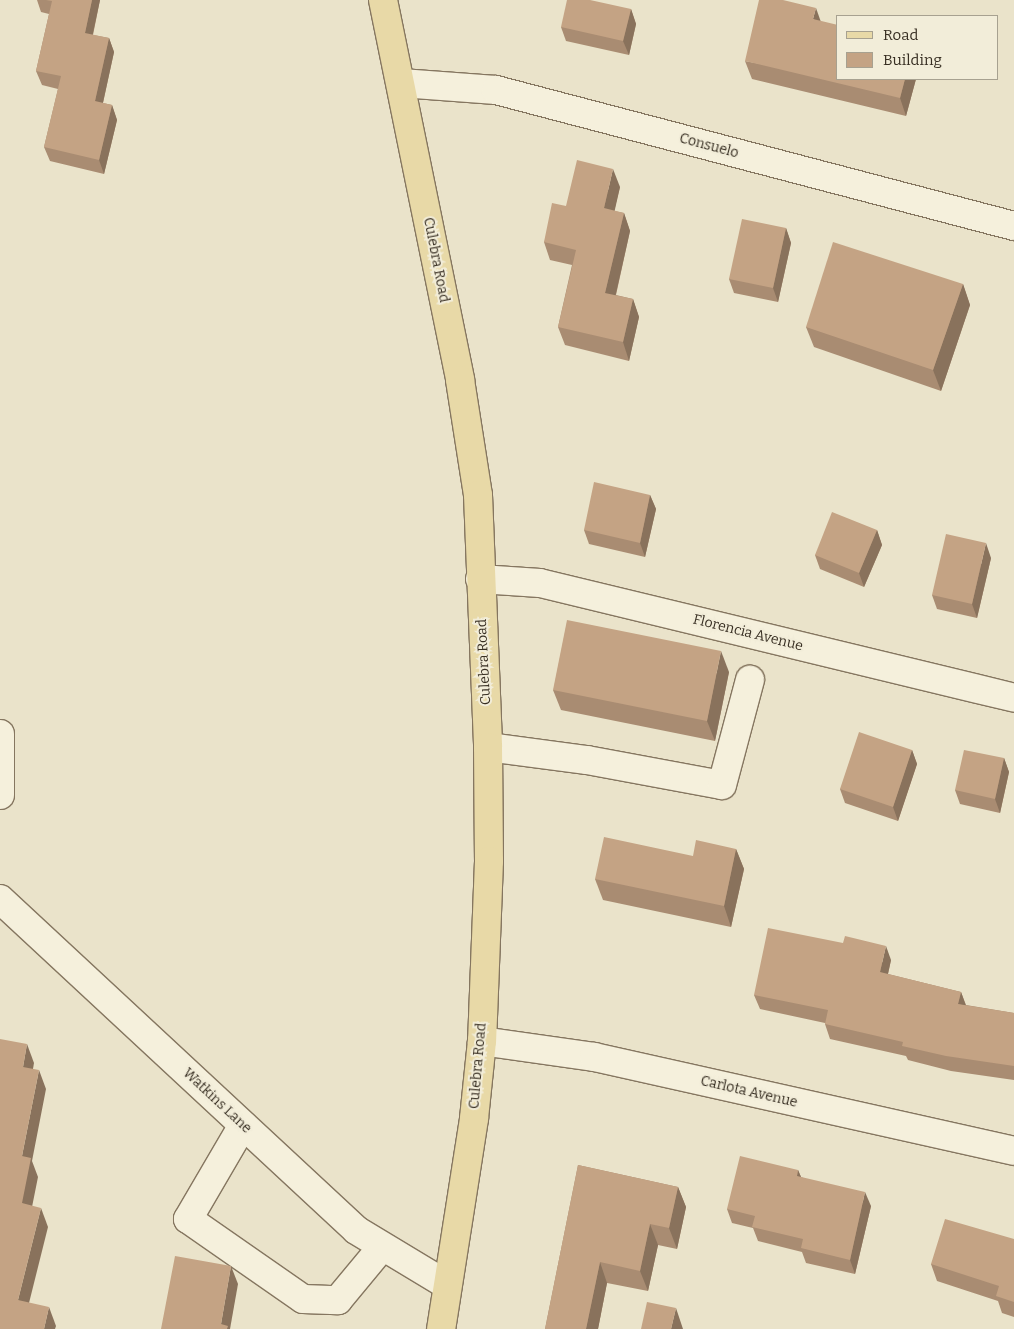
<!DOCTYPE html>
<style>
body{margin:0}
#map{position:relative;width:1014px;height:1329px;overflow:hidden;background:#eae3ca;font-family:Bitter,serif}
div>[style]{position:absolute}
.roads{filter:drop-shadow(1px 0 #857660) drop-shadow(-1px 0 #857660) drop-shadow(0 1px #857660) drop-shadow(0 -1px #857660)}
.minor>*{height:28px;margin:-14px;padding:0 14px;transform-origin:14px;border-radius:14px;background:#f5f0dc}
.major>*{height:28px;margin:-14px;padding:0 14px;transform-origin:14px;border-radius:14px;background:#e8d9a7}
.wall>*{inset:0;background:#a98c72}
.shaded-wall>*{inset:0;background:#89725c}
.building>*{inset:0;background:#c4a384}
span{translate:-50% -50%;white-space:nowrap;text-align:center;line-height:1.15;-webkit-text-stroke:4px #f2edd9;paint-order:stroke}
.street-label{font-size:14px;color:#372e22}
.legend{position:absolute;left:836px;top:15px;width:162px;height:65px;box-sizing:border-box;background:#f2edd9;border:1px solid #a7a190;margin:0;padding:6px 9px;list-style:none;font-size:15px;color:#372e22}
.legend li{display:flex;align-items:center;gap:10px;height:25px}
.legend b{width:25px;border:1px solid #a7a190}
</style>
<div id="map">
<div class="roads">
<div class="minor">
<div style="left:401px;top:83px;width:95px;rotate:4.2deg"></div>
<div style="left:496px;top:90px;width:536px;rotate:14.71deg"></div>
<div style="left:480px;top:579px;width:60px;rotate:3.8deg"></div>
<div style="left:540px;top:583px;width:488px;rotate:13.6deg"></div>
<div style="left:0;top:734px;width:61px;rotate:90deg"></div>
<div style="left:488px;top:747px;width:100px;rotate:7.5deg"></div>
<div style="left:587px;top:760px;width:137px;rotate:10.5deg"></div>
<div style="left:722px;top:785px;width:109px;rotate:-75.1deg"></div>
<div style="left:0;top:899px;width:486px;rotate:42.9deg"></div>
<div style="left:356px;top:1230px;width:106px;rotate:31.1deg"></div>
<div style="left:482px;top:1041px;width:113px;rotate:8.1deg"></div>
<div style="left:594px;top:1057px;width:430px;rotate:12.6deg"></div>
<div style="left:243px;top:1125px;width:109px;rotate:120.3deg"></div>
<div style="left:188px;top:1219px;width:140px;rotate:34.8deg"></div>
<div style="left:303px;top:1299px;width:35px;rotate:2deg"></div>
<div style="left:338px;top:1300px;width:69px;rotate:-50.3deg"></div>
</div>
<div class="major">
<div style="left:383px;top:0;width:388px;rotate:78.5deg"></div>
<div style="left:460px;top:380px;width:116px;rotate:81.1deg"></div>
<div style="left:478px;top:495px;width:252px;rotate:87.7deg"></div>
<div style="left:488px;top:747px;width:114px;rotate:89.5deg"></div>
<div style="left:489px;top:861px;width:180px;rotate:92.2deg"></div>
<div style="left:482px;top:1041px;width:78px;rotate:95.9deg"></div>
<div style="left:474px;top:1119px;width:213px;rotate:98.9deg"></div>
</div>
</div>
<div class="wall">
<div style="clip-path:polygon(37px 0,100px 0,93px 35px,109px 38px,114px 52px,103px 103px,112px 105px,117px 120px,104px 174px,50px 161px,44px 147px,58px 89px,42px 85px,36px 71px,49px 14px,41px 12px)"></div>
<div style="clip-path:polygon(631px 9px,636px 24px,629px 55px,566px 41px,561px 27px)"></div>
<div style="clip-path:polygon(745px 61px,838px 79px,916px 79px,906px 116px,752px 79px)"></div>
<div style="clip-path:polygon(620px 187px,614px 211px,624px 213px,630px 231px,616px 295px,633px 299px,639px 317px,629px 361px,565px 345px,558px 327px,572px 265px,550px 260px,544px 242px,566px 206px)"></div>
<div style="clip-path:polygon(786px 228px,791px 243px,778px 302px,734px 293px,729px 279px)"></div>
<div style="clip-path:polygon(963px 284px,970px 305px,941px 391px,814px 347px,806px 327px)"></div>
<div style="clip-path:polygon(650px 495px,656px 509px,645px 557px,589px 544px,584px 530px)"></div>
<div style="clip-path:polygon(877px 530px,882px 545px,864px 587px,820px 569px,815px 555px)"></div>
<div style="clip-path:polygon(991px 558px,977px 618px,937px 609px,932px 595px)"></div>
<div style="clip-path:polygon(729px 672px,715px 741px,561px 710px,553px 690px)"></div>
<div style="clip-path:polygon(912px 750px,917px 764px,898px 821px,845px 803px,840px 789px)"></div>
<div style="clip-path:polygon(1004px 758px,1009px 772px,1000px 813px,960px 804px,955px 790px)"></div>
<div style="clip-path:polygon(736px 849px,744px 869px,731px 927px,603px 900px,595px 879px,693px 856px)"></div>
<div style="clip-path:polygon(891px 960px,888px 974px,961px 992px,966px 1005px,1014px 1013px,1014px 1080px,951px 1071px,908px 1060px,906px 1056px,830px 1039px,825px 1024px,825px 1023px,760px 1009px,754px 995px)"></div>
<div style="clip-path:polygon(578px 1165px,678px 1187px,686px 1207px,677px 1249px,658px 1245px,648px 1291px,607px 1283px,598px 1329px,545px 1329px)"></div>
<div style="clip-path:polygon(798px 1170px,801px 1177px,871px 1206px,855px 1274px,806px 1263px,802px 1252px,758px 1241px,753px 1228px,732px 1223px,727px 1209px)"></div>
<div style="clip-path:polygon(1014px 1239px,1014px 1317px,1002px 1313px,998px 1301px,937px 1281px,931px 1264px)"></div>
</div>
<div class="shaded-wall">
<div style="clip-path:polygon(92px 0,100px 0,90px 47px,85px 33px)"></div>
<div style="clip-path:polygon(816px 8px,822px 25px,813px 19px)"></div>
<div style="clip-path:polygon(631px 9px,636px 24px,629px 55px,623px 41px)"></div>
<div style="clip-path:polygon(109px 38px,114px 52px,100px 116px,95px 101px)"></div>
<div style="clip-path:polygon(905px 79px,916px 79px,906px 116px,900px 98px)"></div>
<div style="clip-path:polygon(112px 105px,117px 120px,104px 174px,99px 160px)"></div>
<div style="clip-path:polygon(613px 169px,620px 187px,611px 227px,604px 208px)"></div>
<div style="clip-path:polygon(624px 213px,630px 231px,612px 311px,605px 293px)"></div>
<div style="clip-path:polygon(786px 228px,791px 243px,778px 302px,773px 288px)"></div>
<div style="clip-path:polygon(963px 284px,970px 305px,941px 391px,933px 370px)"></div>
<div style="clip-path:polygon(633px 299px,639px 317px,629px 361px,623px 342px)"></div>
<div style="clip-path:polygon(650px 495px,656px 509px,645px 557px,640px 543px)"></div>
<div style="clip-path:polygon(877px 530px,882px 545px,864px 587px,859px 573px)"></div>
<div style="clip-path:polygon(986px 543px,991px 558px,977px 618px,972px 604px)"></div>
<div style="clip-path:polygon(721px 651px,729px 672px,715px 741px,707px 721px)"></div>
<div style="clip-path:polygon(912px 750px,917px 764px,898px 821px,893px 807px)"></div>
<div style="clip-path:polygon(1004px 758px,1009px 772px,1000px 813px,995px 799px)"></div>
<div style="clip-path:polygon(736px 849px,744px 869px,731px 927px,724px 906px)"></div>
<div style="clip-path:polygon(886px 946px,891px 960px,885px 987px,880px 972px)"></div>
<div style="clip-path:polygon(961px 992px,966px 1006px,958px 1004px)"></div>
<div style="clip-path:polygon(27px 1044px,34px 1063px,30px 1086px,23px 1067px)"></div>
<div style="clip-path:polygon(39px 1070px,46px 1089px,32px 1161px,38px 1177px,29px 1222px,22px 1203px,22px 1156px)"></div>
<div style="clip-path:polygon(798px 1170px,804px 1184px,797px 1176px)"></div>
<div style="clip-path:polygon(678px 1187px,686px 1207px,677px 1249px,669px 1228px)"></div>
<div style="clip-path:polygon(865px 1192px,871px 1206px,855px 1274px,850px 1260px)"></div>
<div style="clip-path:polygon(41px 1208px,48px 1227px,25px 1319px,18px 1300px)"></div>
<div style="clip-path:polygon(650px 1224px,658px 1245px,648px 1291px,640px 1271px)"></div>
<div style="clip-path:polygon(600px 1262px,607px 1283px,598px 1329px,586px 1329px)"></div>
<div style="clip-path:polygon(231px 1266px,238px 1284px,230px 1329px,222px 1329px,221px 1324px)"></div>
<div style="clip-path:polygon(49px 1307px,56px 1326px,55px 1329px,44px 1329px)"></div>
<div style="clip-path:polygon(676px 1308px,683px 1329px,671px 1329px)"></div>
</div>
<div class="building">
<div style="clip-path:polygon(46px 0,92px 0,85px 33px,109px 38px,95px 101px,112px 105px,99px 160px,44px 147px,61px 76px,36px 71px,52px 1px)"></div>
<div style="clip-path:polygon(567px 0,590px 0,631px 9px,623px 41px,561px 27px)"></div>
<div style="clip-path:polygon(759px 0,783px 0,816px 8px,813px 19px,838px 25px,838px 79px,905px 79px,900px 98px,745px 61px)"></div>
<div style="clip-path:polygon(577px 160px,613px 169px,604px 208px,624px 213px,605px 293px,633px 299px,623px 342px,558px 327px,576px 250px,544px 242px,552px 203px,566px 206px)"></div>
<div style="clip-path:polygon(742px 219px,786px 228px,773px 288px,729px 279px)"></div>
<div style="clip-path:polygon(833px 242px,963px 284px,933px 370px,806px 327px)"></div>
<div style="clip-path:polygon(594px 482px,650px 495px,640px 543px,584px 530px)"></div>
<div style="clip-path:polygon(832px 512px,877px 530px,859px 573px,815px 555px)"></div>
<div style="clip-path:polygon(946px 534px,986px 543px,972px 604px,932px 595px)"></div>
<div style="clip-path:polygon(567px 620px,721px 651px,707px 721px,553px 690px)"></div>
<div style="clip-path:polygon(859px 732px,912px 750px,893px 807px,840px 789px)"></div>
<div style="clip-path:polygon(964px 750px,1004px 758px,995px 799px,955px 790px)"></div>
<div style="clip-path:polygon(604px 837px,693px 856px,696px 840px,736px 849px,724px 906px,595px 879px)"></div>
<div style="clip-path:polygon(768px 928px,843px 943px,845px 936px,886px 946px,880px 972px,961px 992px,958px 1004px,1014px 1013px,1014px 1066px,946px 1056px,902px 1046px,903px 1042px,825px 1024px,828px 1010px,754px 995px)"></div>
<div style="clip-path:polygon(0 1039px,27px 1044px,23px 1067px,39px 1070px,22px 1156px,31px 1158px,22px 1203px,41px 1208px,18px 1300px,49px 1307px,44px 1329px,0 1329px)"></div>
<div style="clip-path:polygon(740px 1156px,798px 1170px,797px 1176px,865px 1192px,850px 1260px,801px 1248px,803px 1239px,752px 1227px,755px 1216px,727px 1209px)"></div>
<div style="clip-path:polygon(578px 1165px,678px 1187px,669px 1228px,650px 1224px,640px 1271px,600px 1262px,586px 1329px,545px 1329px)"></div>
<div style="clip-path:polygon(945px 1219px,1014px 1239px,1014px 1302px,996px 1296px,999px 1286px,931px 1264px)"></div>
<div style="clip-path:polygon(175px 1256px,231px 1266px,221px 1324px,228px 1326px,227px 1329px,161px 1329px)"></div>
<div style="clip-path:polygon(647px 1302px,676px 1308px,671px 1329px,641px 1329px)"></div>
</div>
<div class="street-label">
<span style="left:709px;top:146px;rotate:15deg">Consuelo</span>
<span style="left:436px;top:260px;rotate:79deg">Culebra Road</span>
<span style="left:748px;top:633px;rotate:14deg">Florencia Avenue</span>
<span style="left:484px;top:662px;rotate:-93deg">Culebra Road</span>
<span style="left:478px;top:1066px;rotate:-85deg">Culebra Road</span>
<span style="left:749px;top:1092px;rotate:13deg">Carlota Avenue</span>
<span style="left:217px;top:1101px;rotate:43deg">Watkins Lane</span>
</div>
<ul class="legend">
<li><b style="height:6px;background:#e8d9a7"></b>Road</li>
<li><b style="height:14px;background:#c4a384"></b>Building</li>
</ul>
</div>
